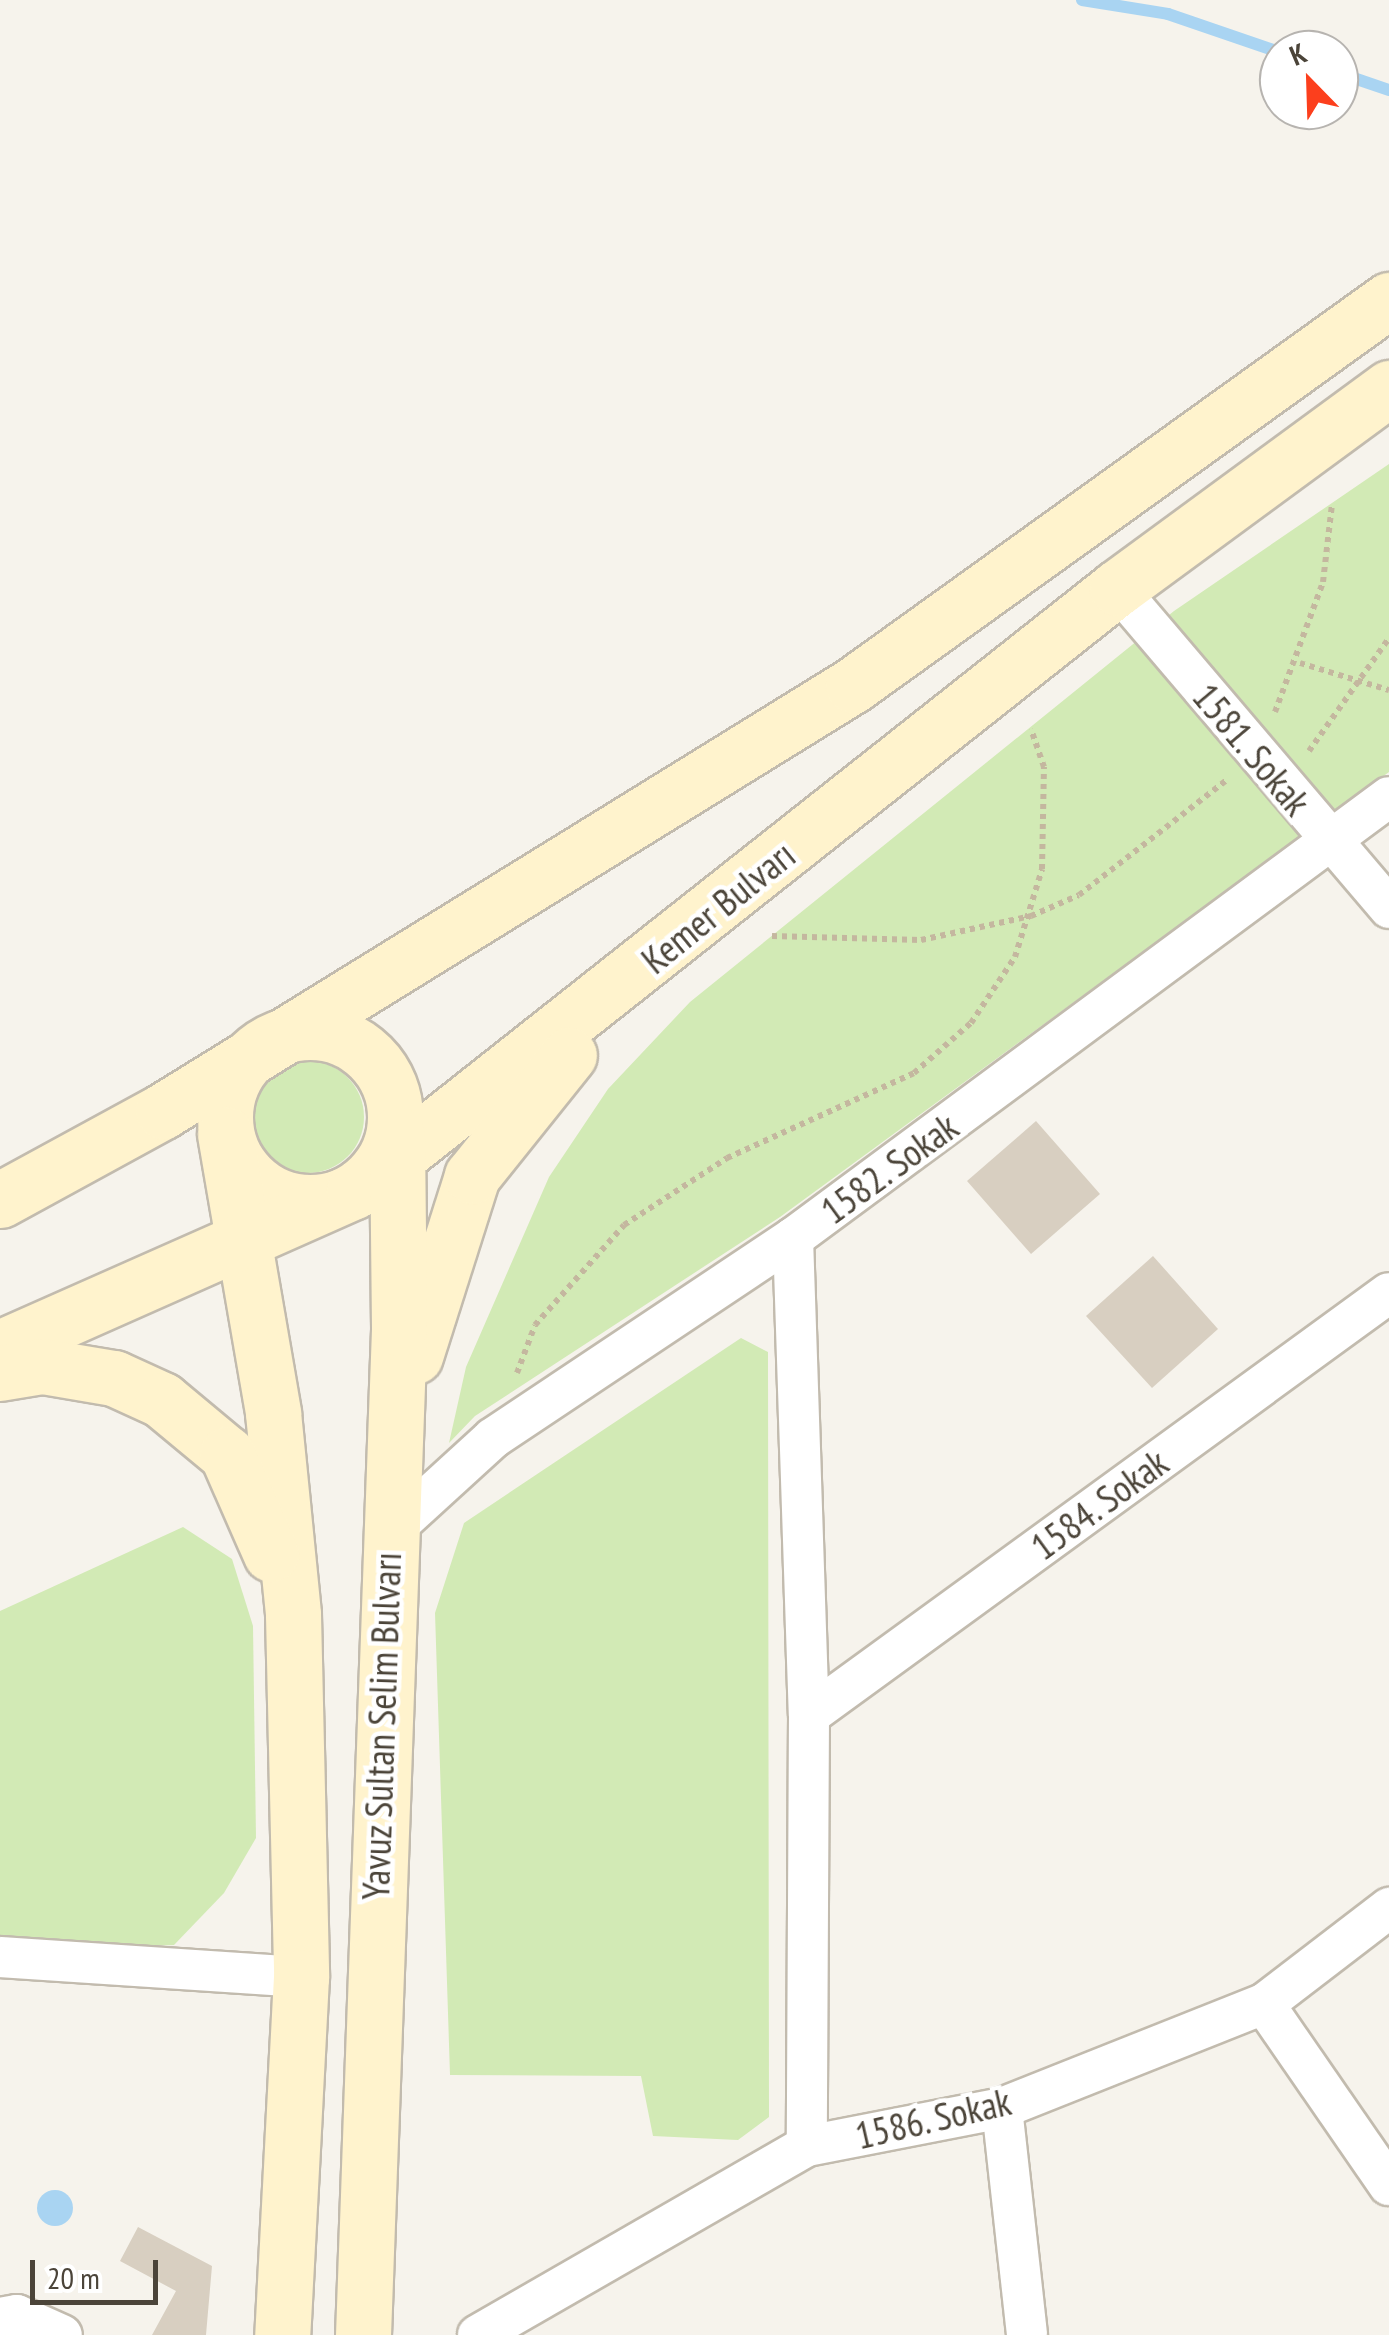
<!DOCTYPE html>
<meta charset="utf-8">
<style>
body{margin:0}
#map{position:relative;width:1389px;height:2335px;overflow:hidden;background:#f6f3ec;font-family:"PT Sans Narrow",sans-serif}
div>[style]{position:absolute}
.green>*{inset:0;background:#d2eab5}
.round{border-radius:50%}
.water>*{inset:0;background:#a9d4f2}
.stream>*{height:12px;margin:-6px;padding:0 6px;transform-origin:6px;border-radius:6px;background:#a9d4f2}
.building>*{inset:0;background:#d8cfc1}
.path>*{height:6px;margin-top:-3px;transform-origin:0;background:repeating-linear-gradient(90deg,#c4b79f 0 5px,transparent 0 10px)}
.roads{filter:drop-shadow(2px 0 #c2bbae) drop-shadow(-2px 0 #c2bbae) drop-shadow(0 2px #c2bbae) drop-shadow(0 -2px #c2bbae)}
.street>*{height:40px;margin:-20px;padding:0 20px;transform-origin:20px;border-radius:20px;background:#fff}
.secondary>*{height:55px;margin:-27.5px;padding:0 27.5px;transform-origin:27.5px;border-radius:27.5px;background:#fff3cd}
.secondary>.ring{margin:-27.5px;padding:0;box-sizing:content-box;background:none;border:55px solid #fff3cd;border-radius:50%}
span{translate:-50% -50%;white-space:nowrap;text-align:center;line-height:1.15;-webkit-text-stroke:9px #fff;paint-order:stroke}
.street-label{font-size:38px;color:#4b4439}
.north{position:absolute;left:1259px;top:30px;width:100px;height:100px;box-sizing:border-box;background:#fff;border:2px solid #b7b4b0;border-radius:50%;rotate:337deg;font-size:28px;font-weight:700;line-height:40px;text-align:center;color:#4b4439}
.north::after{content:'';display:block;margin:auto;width:35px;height:45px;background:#fc3f1d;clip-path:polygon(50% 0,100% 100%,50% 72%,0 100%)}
.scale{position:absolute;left:30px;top:2260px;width:128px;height:45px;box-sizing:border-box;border:5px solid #4b4439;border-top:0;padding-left:12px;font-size:30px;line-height:35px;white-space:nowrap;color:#4b4439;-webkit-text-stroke:8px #fff;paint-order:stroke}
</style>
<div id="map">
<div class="green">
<div style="clip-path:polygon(1389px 464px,1389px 772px,780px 1217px,475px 1416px,449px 1443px,466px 1367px,549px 1177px,608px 1089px,690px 1002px,1174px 611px)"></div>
<div class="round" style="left:252px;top:1061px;width:112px;height:112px"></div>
<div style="clip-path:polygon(741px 1338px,768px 1352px,769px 2117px,738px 2140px,653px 2136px,641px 2076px,450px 2075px,435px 1613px,464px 1523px)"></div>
<div style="clip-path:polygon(183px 1527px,232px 1559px,253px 1626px,256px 1838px,224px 1893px,174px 1945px,36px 1950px,0 1938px,0 1611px)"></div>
</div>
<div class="water">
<div class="round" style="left:37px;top:2190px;width:36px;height:36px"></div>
</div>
<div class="stream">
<div style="left:1082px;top:0;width:87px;rotate:9.2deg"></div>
<div style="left:1168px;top:14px;width:117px;rotate:18.9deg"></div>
<div style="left:1339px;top:73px;width:53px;rotate:18.8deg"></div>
</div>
<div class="building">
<div style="clip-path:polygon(1036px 1121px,1100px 1194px,1031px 1254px,967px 1181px)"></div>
<div style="clip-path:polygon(1153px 1256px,1218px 1329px,1152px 1388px,1086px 1316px)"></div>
<div style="clip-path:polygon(138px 2227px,212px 2266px,206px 2335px,152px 2335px,176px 2291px,120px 2261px)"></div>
</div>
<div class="path">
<div style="left:1300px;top:663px;width:93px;rotate:16.9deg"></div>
<div style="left:1275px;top:712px;width:139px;rotate:-69.7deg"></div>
<div style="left:1323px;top:582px;width:79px;rotate:-83.4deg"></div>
<div style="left:1309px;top:751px;width:138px;rotate:-54.7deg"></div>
<div style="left:772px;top:936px;width:149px;rotate:1.5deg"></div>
<div style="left:921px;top:940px;width:113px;rotate:-12.3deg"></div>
<div style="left:1031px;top:916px;width:52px;rotate:-23.6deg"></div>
<div style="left:1079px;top:895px;width:189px;rotate:-37.9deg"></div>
<div style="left:517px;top:1373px;width:51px;rotate:-69.4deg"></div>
<div style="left:535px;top:1325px;width:134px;rotate:-48.3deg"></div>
<div style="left:624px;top:1225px;width:123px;rotate:-33deg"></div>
<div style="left:727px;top:1158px;width:205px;rotate:-24.4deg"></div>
<div style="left:914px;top:1073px;width:76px;rotate:-41.3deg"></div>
<div style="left:971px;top:1023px;width:79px;rotate:-56.3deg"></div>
<div style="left:1015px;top:957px;width:92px;rotate:-72.9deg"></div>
<div style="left:1042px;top:869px;width:102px;rotate:-88.9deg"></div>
<div style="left:1044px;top:767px;width:40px;rotate:-108.9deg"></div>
</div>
<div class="roads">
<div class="street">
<div style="left:1117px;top:588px;width:420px;rotate:49.6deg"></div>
<div style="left:793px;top:1238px;width:477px;rotate:88.1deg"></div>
<div style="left:809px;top:1715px;width:431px;rotate:90.3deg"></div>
<div style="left:388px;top:1534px;width:142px;rotate:-42.4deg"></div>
<div style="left:493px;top:1438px;width:361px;rotate:-33.7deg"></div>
<div style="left:793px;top:1238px;width:741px;rotate:-36.5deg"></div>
<div style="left:809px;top:1715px;width:717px;rotate:-36.04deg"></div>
<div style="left:0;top:1957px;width:302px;rotate:3.8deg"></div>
<div style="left:1264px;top:2004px;width:220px;rotate:55.4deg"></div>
<div style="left:1002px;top:2108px;width:228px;rotate:83.7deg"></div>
<div style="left:0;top:2318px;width:17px;rotate:-10deg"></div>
<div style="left:17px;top:2315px;width:49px;rotate:24deg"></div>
<div style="left:478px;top:2335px;width:379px;rotate:-29.9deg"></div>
<div style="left:807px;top:2146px;width:199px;rotate:-11deg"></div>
<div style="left:1002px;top:2108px;width:282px;rotate:-21.7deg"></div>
<div style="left:1264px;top:2004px;width:158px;rotate:-37.5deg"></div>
</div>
<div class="secondary">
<div class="ring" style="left:225px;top:1032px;width:115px;height:115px"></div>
<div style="left:225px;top:1134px;width:283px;rotate:80.2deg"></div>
<div style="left:273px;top:1413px;width:203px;rotate:84.3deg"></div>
<div style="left:293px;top:1615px;width:362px;rotate:88.7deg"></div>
<div style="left:301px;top:1977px;width:359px;rotate:93deg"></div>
<div style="left:0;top:1200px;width:186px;rotate:-28.6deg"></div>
<div style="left:163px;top:1111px;width:811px;rotate:-31.69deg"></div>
<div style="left:853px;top:685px;width:660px;rotate:-35.69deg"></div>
<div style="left:0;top:1348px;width:387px;rotate:-23.9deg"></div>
<div style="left:354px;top:1191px;width:973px;rotate:-38.32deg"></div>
<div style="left:1117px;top:588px;width:338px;rotate:-36.3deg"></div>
<div style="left:415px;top:1356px;width:189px;rotate:-72.4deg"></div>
<div style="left:472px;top:1176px;width:155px;rotate:-51.3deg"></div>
<div style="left:0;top:1373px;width:43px;rotate:-9.5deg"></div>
<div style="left:42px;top:1366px;width:73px;rotate:9.5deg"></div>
<div style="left:114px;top:1378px;width:53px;rotate:24.6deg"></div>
<div style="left:162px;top:1400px;width:85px;rotate:39.7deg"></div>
<div style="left:227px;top:1454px;width:109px;rotate:66.3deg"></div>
<div style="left:363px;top:2335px;width:1008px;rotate:-87.95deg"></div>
<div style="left:399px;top:1328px;width:194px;rotate:-90.6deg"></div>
</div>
</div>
<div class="street-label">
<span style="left:1252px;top:749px;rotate:50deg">1581. Sokak</span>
<span style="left:718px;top:907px;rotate:-39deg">Kemer Bulvarı</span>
<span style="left:889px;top:1168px;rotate:-36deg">1582. Sokak</span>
<span style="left:1099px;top:1504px;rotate:-36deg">1584. Sokak</span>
<span style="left:381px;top:1726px;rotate:-88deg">Yavuz Sultan Selim Bulvarı</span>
<span style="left:933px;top:2118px;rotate:-13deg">1586. Sokak</span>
</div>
<div class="north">K</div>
<div class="scale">20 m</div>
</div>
